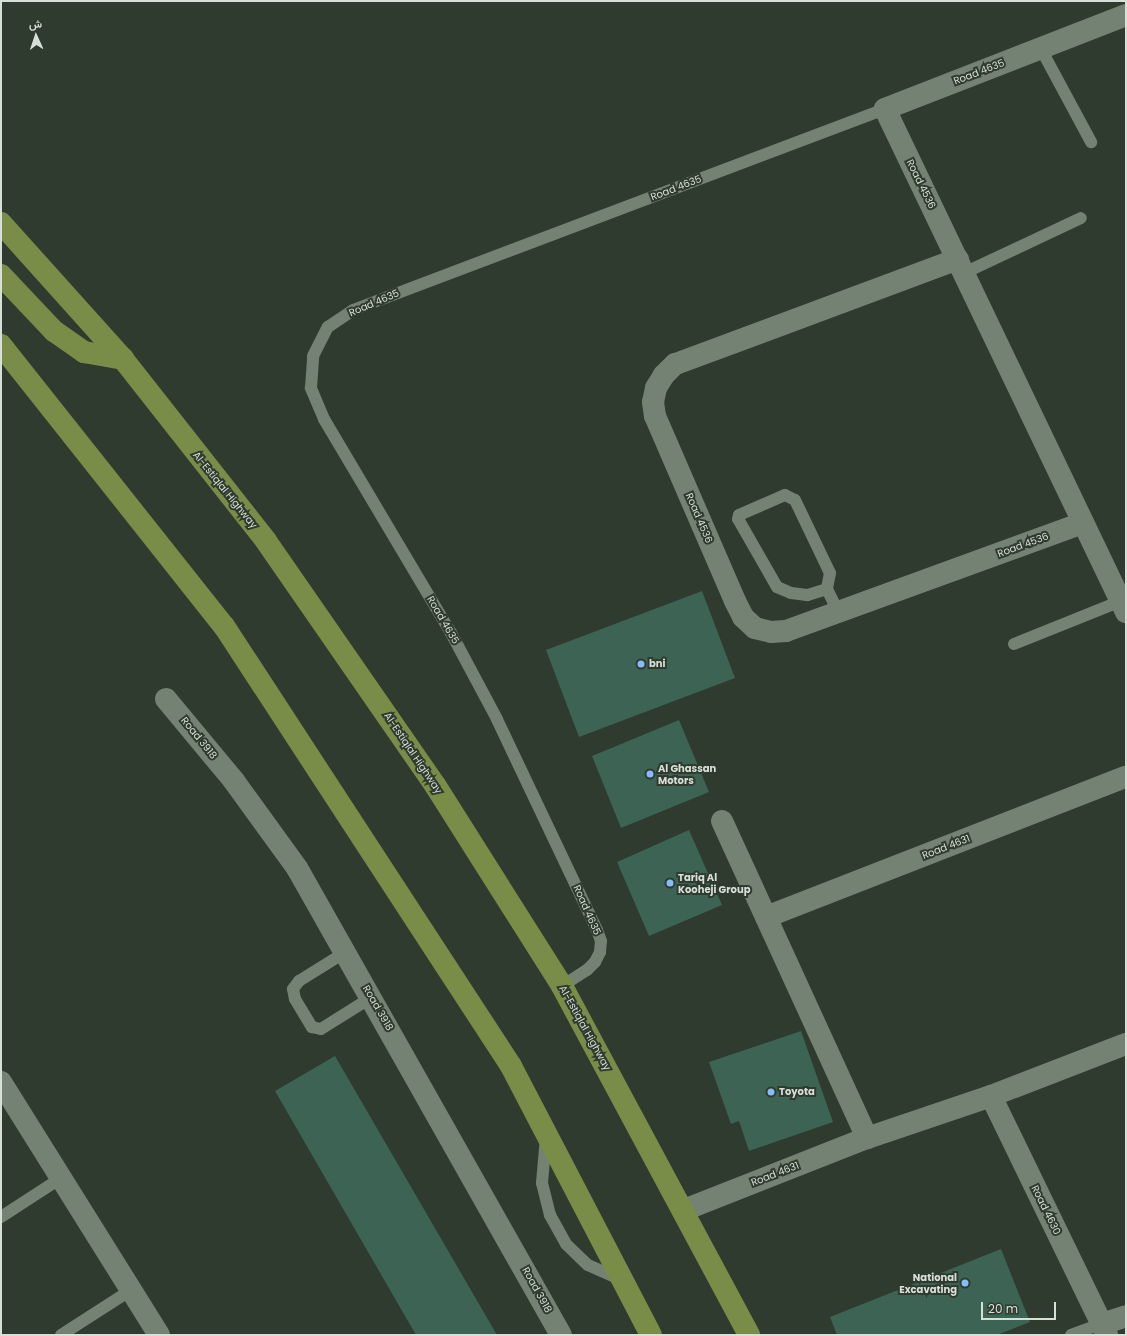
<!DOCTYPE html>
<meta charset="utf-8">
<style>
body{margin:0}
#map{position:relative;width:1127px;height:1336px;overflow:hidden;background:#2f3b2e;font-family:Poppins,Vazirmatn,sans-serif}
div>[style]{position:absolute}
.building>*{inset:0;background:#3c6353}
.service>*{height:12px;margin:-6px;padding:0 6px;transform-origin:6px;border-radius:6px;background:#748273}
.minor>*{height:22px;margin:-11px;padding:0 11px;transform-origin:11px;border-radius:11px;background:#748273}
.primary>*{height:22px;margin:-11px;padding:0 11px;transform-origin:11px;border-radius:11px;background:#798d48}
.dots>*{width:11px;height:11px;translate:-50% -50%;box-sizing:border-box;border:2px solid #2f3b2e;border-radius:50%}
span{translate:-50% -50%;white-space:nowrap;text-align:center;line-height:1.15;-webkit-text-stroke:4px #2f3b2e;paint-order:stroke}
.street-label{font-size:10px;color:#d8dfd7}
.poi-label{font-size:10px;color:#d8dfd7;font-weight:700}
.left{translate:0 -50%;text-align:left}
.right{translate:-100% -50%;text-align:right}
.frame{position:absolute;inset:0;border:2px solid #d8dfd7;pointer-events:none}
.north{position:absolute;left:16px;top:16px;width:40px;height:40px;-webkit-text-stroke:3px #2f3b2e;paint-order:stroke;rotate:357deg;font-size:11px;font-weight:700;line-height:16px;text-align:center;color:#d8dfd7}
.north::after{content:'';display:block;margin:auto;width:14px;height:18px;background:#d8dfd7;clip-path:polygon(50% 0,100% 100%,50% 72%,0 100%)}
.scale{position:absolute;left:981px;top:1302px;width:75px;height:18px;box-sizing:border-box;border:2px solid #d8dfd7;border-top:0;padding-left:5px;font-size:12px;line-height:14px;white-space:nowrap;color:#d8dfd7;-webkit-text-stroke:3px #2f3b2e;paint-order:stroke}
</style>
<div id="map">
<div class="building">
<div style="clip-path:polygon(702px 591px,735px 678px,579px 737px,546px 650px)"></div>
<div style="clip-path:polygon(679px 720px,709px 792px,621px 828px,592px 756px)"></div>
<div style="clip-path:polygon(689px 830px,722px 905px,649px 936px,617px 862px)"></div>
<div style="clip-path:polygon(801px 1031px,833px 1122px,749px 1151px,739px 1121px,731px 1124px,709px 1062px)"></div>
<div style="clip-path:polygon(335px 1056px,497px 1335px,416px 1335px,275px 1091px)"></div>
<div style="clip-path:polygon(1001px 1249px,1030px 1322px,997px 1335px,837px 1335px,830px 1317px)"></div>
</div>
<div class="service">
<div style="left:1041px;top:49px;width:106px;rotate:61.7deg"></div>
<div style="left:964px;top:273px;width:129px;rotate:-25.2deg"></div>
<div style="left:827px;top:589px;width:21px;rotate:163deg"></div>
<div style="left:807px;top:595px;width:16px;rotate:-173deg"></div>
<div style="left:791px;top:593px;width:15px;rotate:-157deg"></div>
<div style="left:777px;top:587px;width:78px;rotate:-119.8deg"></div>
<div style="left:738px;top:519px;width:4px;rotate:-76deg"></div>
<div style="left:739px;top:515px;width:50px;rotate:-23.5deg"></div>
<div style="left:785px;top:495px;width:11px;rotate:27deg"></div>
<div style="left:795px;top:500px;width:81px;rotate:64.4deg"></div>
<div style="left:830px;top:573px;width:16px;rotate:101deg"></div>
<div style="left:827px;top:589px;width:25px;rotate:64deg"></div>
<div style="left:1014px;top:644px;width:115px;rotate:-21.9deg"></div>
<div style="left:344px;top:953px;width:53px;rotate:148.1deg"></div>
<div style="left:299px;top:981px;width:10px;rotate:127deg"></div>
<div style="left:293px;top:989px;width:10px;rotate:79deg"></div>
<div style="left:295px;top:999px;width:33px;rotate:59deg"></div>
<div style="left:312px;top:1027px;width:9px;rotate:13deg"></div>
<div style="left:321px;top:1029px;width:60px;rotate:-32.1deg"></div>
<div style="left:562px;top:986px;width:30px;rotate:-33deg"></div>
<div style="left:587px;top:970px;width:11px;rotate:-45deg"></div>
<div style="left:595px;top:962px;width:11px;rotate:-63deg"></div>
<div style="left:600px;top:952px;width:11px;rotate:-85deg"></div>
<div style="left:601px;top:941px;width:12px;rotate:-110deg"></div>
<div style="left:597px;top:930px;width:233px;rotate:-115.4deg"></div>
<div style="left:497px;top:719px;width:98px;rotate:-118.1deg"></div>
<div style="left:451px;top:633px;width:249px;rotate:-120.7deg"></div>
<div style="left:324px;top:419px;width:34px;rotate:-113deg"></div>
<div style="left:311px;top:388px;width:32px;rotate:-86deg"></div>
<div style="left:313px;top:356px;width:33px;rotate:-63deg"></div>
<div style="left:328px;top:327px;width:30px;rotate:-34deg"></div>
<div style="left:353px;top:310px;width:569px;rotate:-20.7deg"></div>
<div style="left:546px;top:1137px;width:46px;rotate:95deg"></div>
<div style="left:542px;top:1183px;width:33px;rotate:76deg"></div>
<div style="left:550px;top:1215px;width:33px;rotate:61deg"></div>
<div style="left:566px;top:1244px;width:30px;rotate:44deg"></div>
<div style="left:588px;top:1265px;width:37px;rotate:24deg"></div>
<div style="left:1px;top:1217px;width:72px;rotate:-33deg"></div>
<div style="left:61px;top:1335px;width:83px;rotate:-32.7deg"></div>
<div style="left:1071px;top:1335px;width:33px;rotate:-20deg"></div>
</div>
<div class="minor">
<div style="left:1126px;top:15px;width:259px;rotate:158.7deg"></div>
<div style="left:885px;top:109px;width:558px;rotate:64.4deg"></div>
<div style="left:958px;top:259px;width:302px;rotate:159.6deg"></div>
<div style="left:675px;top:364px;width:16px;rotate:135deg"></div>
<div style="left:664px;top:375px;width:15px;rotate:122deg"></div>
<div style="left:656px;top:388px;width:14px;rotate:102deg"></div>
<div style="left:653px;top:402px;width:14px;rotate:82deg"></div>
<div style="left:655px;top:416px;width:202px;rotate:66.6deg"></div>
<div style="left:735px;top:601px;width:18px;rotate:63deg"></div>
<div style="left:743px;top:617px;width:16px;rotate:43deg"></div>
<div style="left:755px;top:628px;width:16px;rotate:14deg"></div>
<div style="left:771px;top:632px;width:15px;rotate:-4deg"></div>
<div style="left:786px;top:631px;width:316px;rotate:-20deg"></div>
<div style="left:166px;top:699px;width:107px;rotate:50.3deg"></div>
<div style="left:234px;top:781px;width:107px;rotate:54.1deg"></div>
<div style="left:297px;top:868px;width:536px;rotate:60.52deg"></div>
<div style="left:722px;top:821px;width:349px;rotate:65.4deg"></div>
<div style="left:766px;top:917px;width:386px;rotate:-21.3deg"></div>
<div style="left:1px;top:1082px;width:298px;rotate:58deg"></div>
<div style="left:991px;top:1096px;width:266px;rotate:64.1deg"></div>
<div style="left:684px;top:1210px;width:197px;rotate:-21.5deg"></div>
<div style="left:867px;top:1138px;width:131px;rotate:-18.7deg"></div>
<div style="left:991px;top:1096px;width:145px;rotate:-21.1deg"></div>
<div style="left:1102px;top:1324px;width:25px;rotate:-18deg"></div>
</div>
<div class="primary">
<div style="left:1px;top:223px;width:183px;rotate:48.1deg"></div>
<div style="left:123px;top:359px;width:231px;rotate:51.8deg"></div>
<div style="left:266px;top:541px;width:297px;rotate:55.3deg"></div>
<div style="left:435px;top:785px;width:238px;rotate:57.7deg"></div>
<div style="left:562px;top:986px;width:396px;rotate:61.8deg"></div>
<div style="left:1px;top:275px;width:77px;rotate:46.6deg"></div>
<div style="left:54px;top:331px;width:37px;rotate:35deg"></div>
<div style="left:84px;top:352px;width:40px;rotate:10deg"></div>
<div style="left:1px;top:345px;width:359px;rotate:51.6deg"></div>
<div style="left:224px;top:626px;width:525px;rotate:56.88deg"></div>
<div style="left:511px;top:1066px;width:303px;rotate:62.5deg"></div>
</div>
<div class="dots">
<div style="left:641px;top:664px;background:#88bbfc"></div>
<div style="left:650px;top:774px;background:#88bbfc"></div>
<div style="left:670px;top:883px;background:#88bbfc"></div>
<div style="left:771px;top:1092px;background:#88bbfc"></div>
<div style="left:965px;top:1283px;background:#88bbfc"></div>
</div>
<div class="street-label">
<span style="left:979px;top:72px;rotate:-21deg">Road 4635</span>
<span style="left:921px;top:184px;rotate:64deg">Road 4536</span>
<span style="left:676px;top:188px;rotate:-21deg">Road 4635</span>
<span style="left:374px;top:303px;rotate:-23deg">Road 4635</span>
<span style="left:225px;top:490px;rotate:51deg">Al-Estiqlal Highway</span>
<span style="left:699px;top:518px;rotate:67deg">Road 4536</span>
<span style="left:1023px;top:545px;rotate:-20deg">Road 4536</span>
<span style="left:443px;top:620px;rotate:60deg">Road 4635</span>
<span style="left:199px;top:738px;rotate:51deg">Road 3918</span>
<span style="left:413px;top:753px;rotate:56deg">Al-Estiqlal Highway</span>
<span style="left:946px;top:847px;rotate:-21deg">Road 4631</span>
<span style="left:587px;top:910px;rotate:66deg">Road 4635</span>
<span style="left:378px;top:1008px;rotate:60deg">Road 3918</span>
<span style="left:585px;top:1028px;rotate:61deg">Al-Estiqlal Highway</span>
<span style="left:775px;top:1174px;rotate:-21deg">Road 4631</span>
<span style="left:1046px;top:1210px;rotate:64deg">Road 4630</span>
<span style="left:537px;top:1290px;rotate:61deg">Road 3918</span>
</div>
<div class="poi-label">
<span class="left" style="left:649px;top:664px">bni</span>
<span class="left" style="left:658px;top:774px">Al Ghassan<br>Motors</span>
<span class="left" style="left:678px;top:883px">Tariq Al<br>Kooheji Group</span>
<span class="left" style="left:779px;top:1092px">Toyota</span>
<span class="right" style="left:957px;top:1283px">National<br>Excavating</span>
</div>
<div class="frame"></div>
<div class="north">ش</div>
<div class="scale">20 m</div>
</div>
